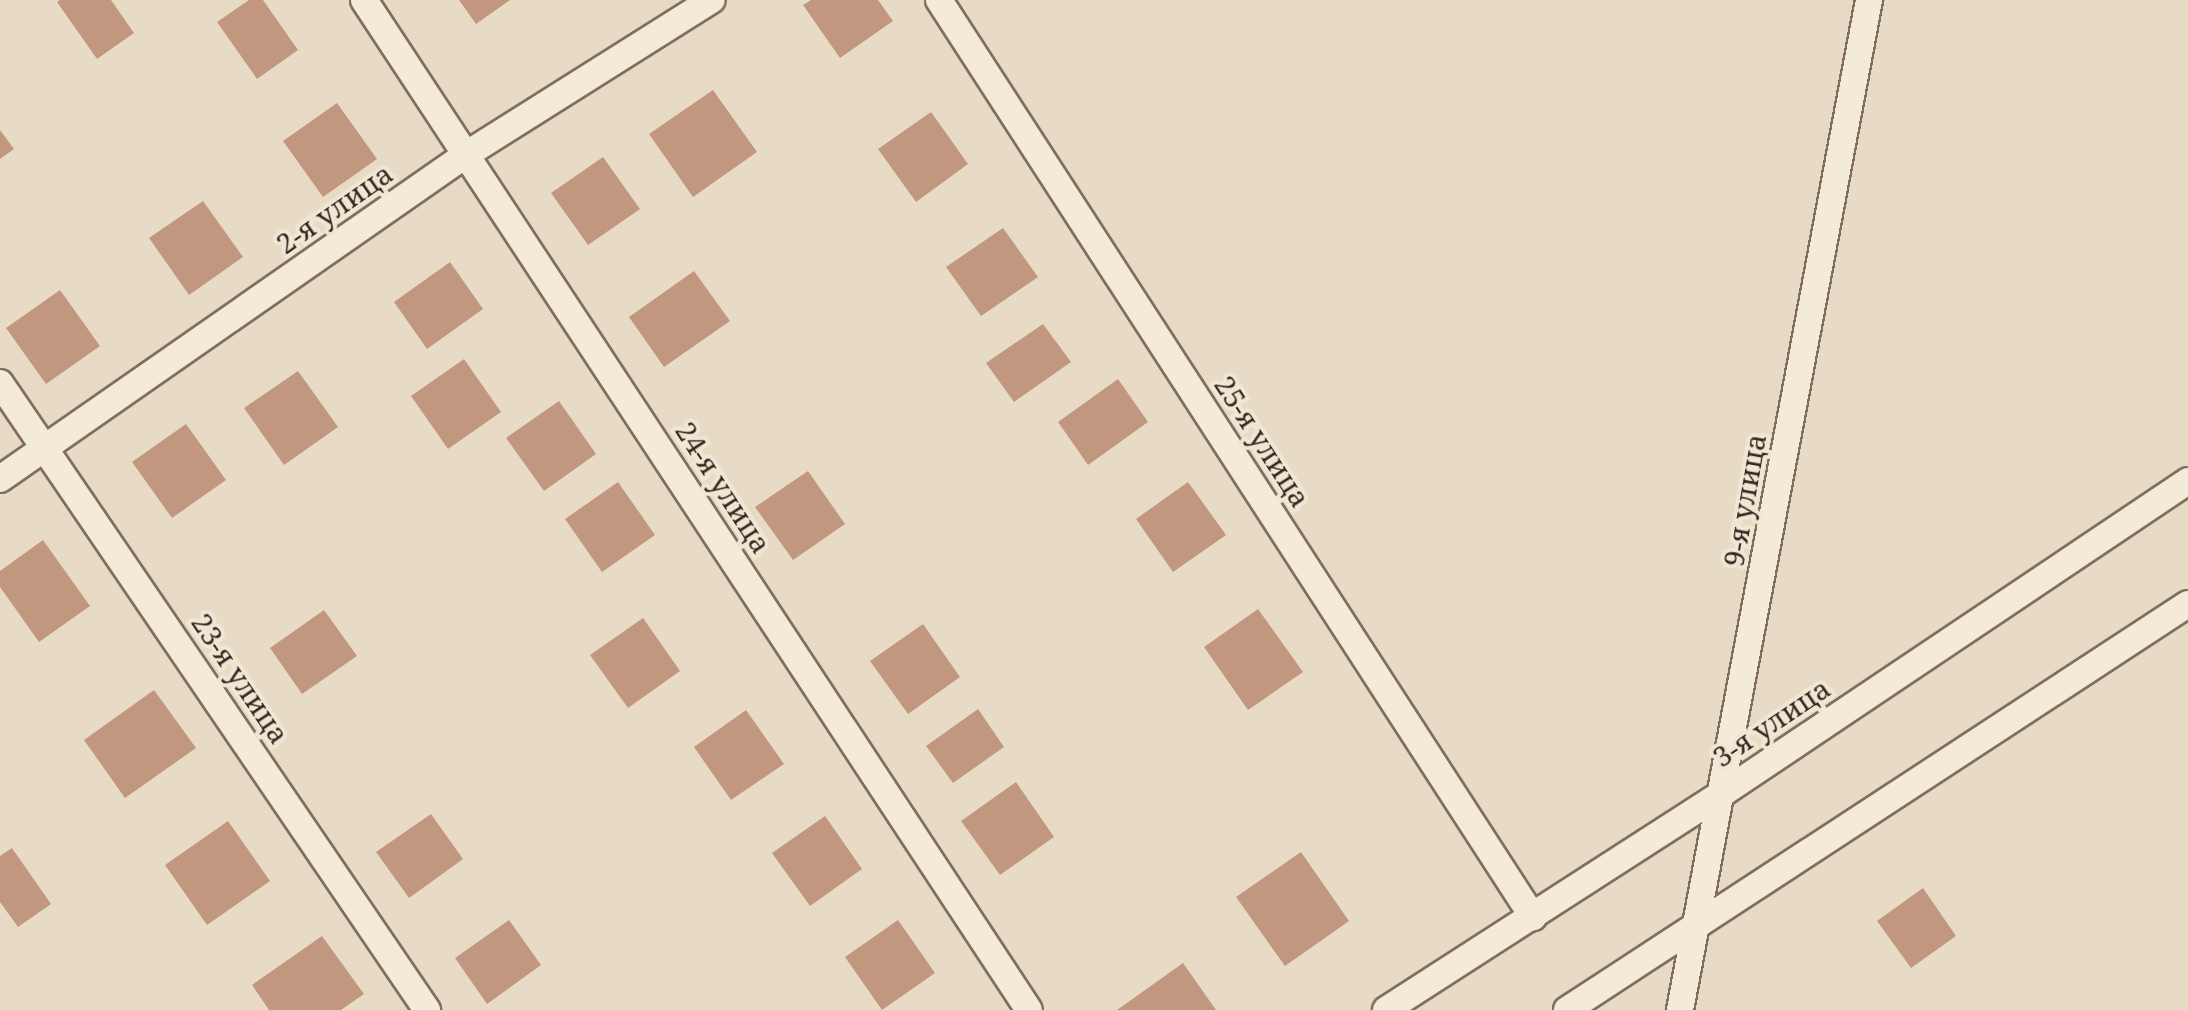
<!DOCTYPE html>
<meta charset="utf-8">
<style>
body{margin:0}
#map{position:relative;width:2188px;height:1010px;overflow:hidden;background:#e8dbc6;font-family:"Noto Serif",serif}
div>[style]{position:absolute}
.building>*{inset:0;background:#c29780}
.roads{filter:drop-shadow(2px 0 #816e5e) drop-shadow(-2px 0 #816e5e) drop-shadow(0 2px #816e5e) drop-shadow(0 -2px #816e5e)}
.street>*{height:26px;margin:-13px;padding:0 13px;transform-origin:13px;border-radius:13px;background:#f4ead8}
span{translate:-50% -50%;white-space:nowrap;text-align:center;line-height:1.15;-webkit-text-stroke:8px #f1e6d4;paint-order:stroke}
.street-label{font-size:28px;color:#332820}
</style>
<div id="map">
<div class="building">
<div style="clip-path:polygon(60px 0,111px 0,134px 33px,97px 59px,57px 2px)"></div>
<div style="clip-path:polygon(249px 0,263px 0,298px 50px,257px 79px,217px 22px)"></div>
<div style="clip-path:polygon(459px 0,510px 0,476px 24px)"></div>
<div style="clip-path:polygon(811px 0,878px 0,893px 21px,840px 58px,803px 5px)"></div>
<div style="clip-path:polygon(713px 90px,757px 152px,693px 197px,649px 134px)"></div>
<div style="clip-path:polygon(337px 103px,377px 159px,323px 197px,283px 141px)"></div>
<div style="clip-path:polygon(931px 112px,968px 164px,916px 202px,878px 149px)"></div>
<div style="clip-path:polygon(0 130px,14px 149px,0 159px)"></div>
<div style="clip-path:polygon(603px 157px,640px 209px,588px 245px,551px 193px)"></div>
<div style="clip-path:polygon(203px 201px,243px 257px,189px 295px,149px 238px)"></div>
<div style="clip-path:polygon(1003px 228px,1038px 277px,981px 316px,946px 267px)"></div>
<div style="clip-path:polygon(450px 262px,483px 309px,427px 349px,394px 302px)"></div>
<div style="clip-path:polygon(694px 271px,730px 321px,664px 367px,629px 317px)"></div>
<div style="clip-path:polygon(60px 290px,100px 346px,46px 384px,6px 328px)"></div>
<div style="clip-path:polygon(1043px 324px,1071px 362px,1014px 402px,986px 363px)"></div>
<div style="clip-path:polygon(464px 359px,501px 412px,448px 449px,411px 396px)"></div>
<div style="clip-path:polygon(298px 371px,338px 427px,284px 465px,244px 408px)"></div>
<div style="clip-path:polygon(1118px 379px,1148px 422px,1088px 465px,1058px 422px)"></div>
<div style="clip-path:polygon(559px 401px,596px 454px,544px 491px,506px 438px)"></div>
<div style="clip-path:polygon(186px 424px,226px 480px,172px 518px,132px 462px)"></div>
<div style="clip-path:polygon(808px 471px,845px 524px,793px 560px,755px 507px)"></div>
<div style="clip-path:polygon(618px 482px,655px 535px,602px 572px,565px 519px)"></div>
<div style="clip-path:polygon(1188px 482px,1226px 535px,1173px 572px,1136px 519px)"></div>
<div style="clip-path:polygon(43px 540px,90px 606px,39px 642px,0 587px,0 571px)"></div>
<div style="clip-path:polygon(1258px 609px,1303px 672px,1248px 710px,1204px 647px)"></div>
<div style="clip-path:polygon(324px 610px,357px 656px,302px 694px,270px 648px)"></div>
<div style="clip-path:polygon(643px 618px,680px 671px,628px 708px,590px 655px)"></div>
<div style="clip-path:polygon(923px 624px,960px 677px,908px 714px,870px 661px)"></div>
<div style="clip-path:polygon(154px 690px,196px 748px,125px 798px,84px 740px)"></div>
<div style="clip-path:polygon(978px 709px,1004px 747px,953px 783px,926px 746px)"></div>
<div style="clip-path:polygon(746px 710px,784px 764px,731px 800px,694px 747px)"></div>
<div style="clip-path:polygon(1016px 782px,1054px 837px,1000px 875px,961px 821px)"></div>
<div style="clip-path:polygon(431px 814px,463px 859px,409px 898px,376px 852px)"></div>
<div style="clip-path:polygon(825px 816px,862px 869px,810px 906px,772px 853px)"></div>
<div style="clip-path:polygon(228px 821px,270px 881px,207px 925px,165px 865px)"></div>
<div style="clip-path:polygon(12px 848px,51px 904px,18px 927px,0 902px,0 856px)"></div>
<div style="clip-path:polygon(1301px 852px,1349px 921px,1285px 966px,1236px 897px)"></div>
<div style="clip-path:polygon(1923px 888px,1956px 936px,1911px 968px,1877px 921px)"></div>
<div style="clip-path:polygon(509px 920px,541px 965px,487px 1004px,455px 958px)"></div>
<div style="clip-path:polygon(898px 920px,935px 973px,882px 1010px,845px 957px)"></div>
<div style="clip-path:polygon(322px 936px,364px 994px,341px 1010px,269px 1010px,252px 985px)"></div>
<div style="clip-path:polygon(1183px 963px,1216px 1010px,1117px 1010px)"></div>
</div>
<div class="roads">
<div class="street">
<div style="left:364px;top:0;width:1209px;rotate:56.64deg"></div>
<div style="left:939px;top:0;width:1093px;rotate:57.07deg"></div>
<div style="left:0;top:383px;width:759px;rotate:55.74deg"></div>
<div style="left:0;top:479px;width:569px;rotate:-34.84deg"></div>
<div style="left:467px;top:154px;width:289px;rotate:-32.2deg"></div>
<div style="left:1386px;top:1010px;width:401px;rotate:-32.8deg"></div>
<div style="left:1723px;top:793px;width:560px;rotate:-33.86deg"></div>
<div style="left:1567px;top:1010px;width:742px;rotate:-33.18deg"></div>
<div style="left:1680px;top:1010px;width:1028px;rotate:-79.4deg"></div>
</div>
</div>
<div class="street-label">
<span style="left:334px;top:208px;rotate:-35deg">2-я улица</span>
<span style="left:1263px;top:441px;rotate:57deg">25-я улица</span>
<span style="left:724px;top:487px;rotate:57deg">24-я улица</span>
<span style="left:1744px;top:500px;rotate:-80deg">9-я улица</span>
<span style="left:241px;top:678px;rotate:56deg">23-я улица</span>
<span style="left:1771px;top:722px;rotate:-34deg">3-я улица</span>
</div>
</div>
